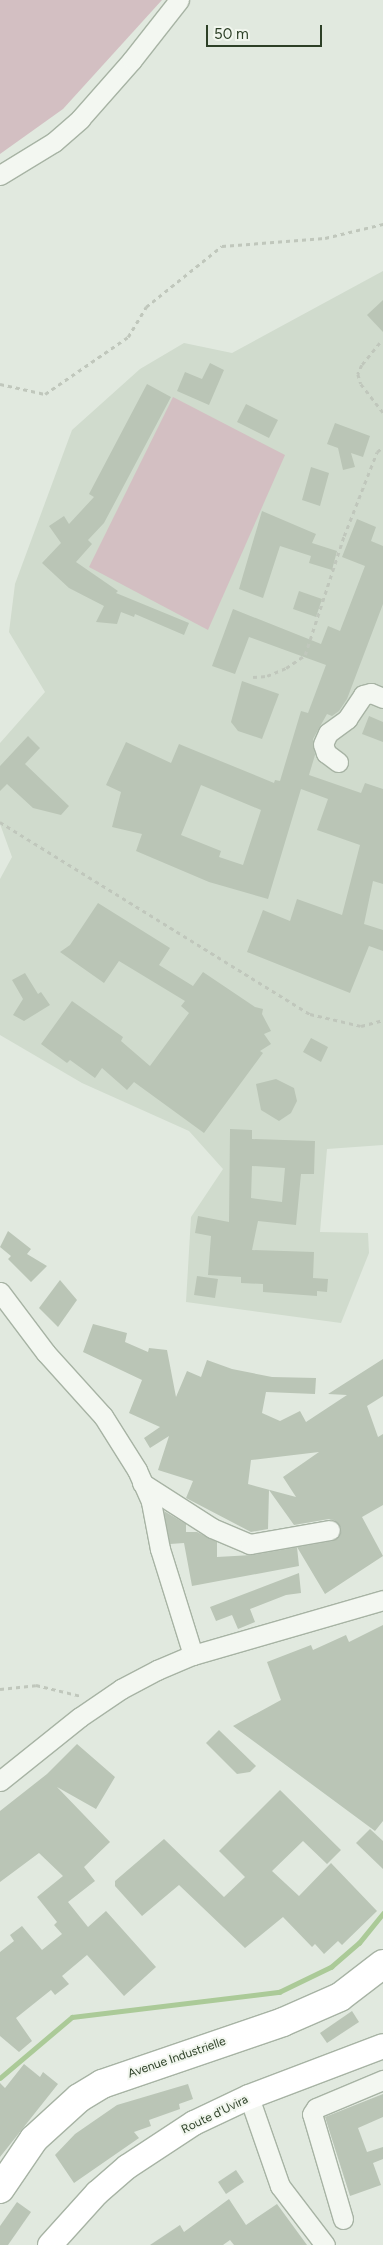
<!DOCTYPE html>
<style>
body{margin:0}
#map{position:relative;width:383px;height:2245px;overflow:hidden;background:#e1e9df;font-family:Figtree,sans-serif}
div>[style]{position:absolute}
.built>*{inset:0;background:#d0dbcd}
.green>*{inset:0;background:#d3bfc2}
.stream>*{height:4.5px;margin:-2.25px;padding:0 2.25px;transform-origin:2.25px;border-radius:2.25px;background:#abca98}
.building>*{inset:0;background:#bac5b6}
.path>*{height:2.5px;margin-top:-1.25px;transform-origin:0;background:repeating-linear-gradient(90deg,#c0c7bc 0 4px,transparent 0 8px)}
.roads{filter:drop-shadow(1px 0 #a7b3a4) drop-shadow(-1px 0 #a7b3a4) drop-shadow(0 1px #a7b3a4) drop-shadow(0 -1px #a7b3a4)}
.minor>*{height:19px;margin:-9.5px;padding:0 9.5px;transform-origin:9.5px;border-radius:9.5px;background:#f3f7f1}
.major>*{height:24px;margin:-12px;padding:0 12px;transform-origin:12px;border-radius:12px;background:#fff}
.highway>*{height:28px;margin:-14px;padding:0 14px;transform-origin:14px;border-radius:14px;background:#fff}
span{translate:-50% -50%;white-space:nowrap;text-align:center;line-height:1.15;-webkit-text-stroke:4px #f1f6ee;paint-order:stroke}
.street-label{font-size:12px;color:#2d4027}
.scale{position:absolute;left:206px;top:25px;width:116px;height:22px;box-sizing:border-box;border:2px solid #2d4027;border-top:0;padding-left:6px;font-size:15px;line-height:18px;white-space:nowrap;color:#2d4027;-webkit-text-stroke:4px #f1f6ee;paint-order:stroke}
</style>
<div id="map">
<div class="built">
<div style="clip-path:polygon(383px 271px,383px 1145px,327px 1149px,320px 1232px,368px 1233px,369px 1253px,341px 1323px,186px 1302px,191px 1217px,223px 1169px,189px 1131px,82px 1083px,0 1035px,0 879px,12px 857px,0 824px,0 743px,45px 692px,9px 632px,15px 584px,72px 430px,140px 369px,184px 343px,232px 353px)"></div>
</div>
<div class="green">
<div style="clip-path:polygon(0 0,162px 0,63px 109px,0 154px)"></div>
<div style="clip-path:polygon(173px 397px,285px 455px,208px 630px,89px 567px)"></div>
</div>
<div class="stream">
<div style="left:0;top:2078px;width:94px;rotate:-40.3deg"></div>
<div style="left:72px;top:2017px;width:209px;rotate:-6.9deg"></div>
<div style="left:279px;top:1992px;width:58px;rotate:-25.7deg"></div>
<div style="left:331px;top:1967px;width:37px;rotate:-41deg"></div>
<div style="left:359px;top:1943px;width:38px;rotate:-51deg"></div>
</div>
<div class="building">
<div style="clip-path:polygon(383px 300px,383px 332px,367px 315px)"></div>
<div style="clip-path:polygon(210px 363px,224px 370px,209px 405px,177px 391px,185px 372px,202px 379px)"></div>
<div style="clip-path:polygon(147px 384px,171px 397px,104px 523px,88px 540px,92px 544px,76px 562px,118px 591px,116px 593px,189px 623px,184px 635px,135px 614px,134px 617px,121px 612px,117px 624px,96px 622px,104px 606px,69px 588px,42px 563px,61px 543px,49px 526px,64px 516px,69px 524px,94px 497px,89px 494px)"></div>
<div style="clip-path:polygon(246px 404px,278px 420px,269px 438px,237px 422px)"></div>
<div style="clip-path:polygon(335px 423px,370px 436px,363px 457px,351px 453px,355px 467px,343px 470px,338px 448px,327px 444px)"></div>
<div style="clip-path:polygon(311px 467px,329px 473px,320px 506px,302px 500px)"></div>
<div style="clip-path:polygon(262px 511px,316px 534px,312px 543px,337px 551px,332px 570px,309px 563px,311px 556px,280px 546px,263px 598px,239px 589px)"></div>
<div style="clip-path:polygon(evenodd,357px 519px,376px 527px,371px 541px,383px 546px,383px 604px,347px 699px,339px 711px,332px 716px,327px 714px,313px 739px,315px 755px,309px 775px,361px 793px,365px 783px,383px 789px,383px 884px,373px 881px,364px 924px,383px 930px,383px 951px,369px 946px,350px 993px,247px 952px,263px 910px,290px 921px,297px 899px,342px 915px,360px 845px,317px 830px,328px 799px,301px 789px,268px 899px,209px 882px,136px 851px,142px 834px,112px 827px,121px 792px,106px 785px,126px 742px,171px 763px,179px 744px,274px 783px,275px 780px,280px 781px,301px 711px,308px 713px,326px 665px,249px 637px,235px 674px,212px 666px,233px 609px,321px 644px,328px 626px,340px 631px,365px 566px,342px 557px,357px 519px,201px 785px,261px 810px,243px 865px,219px 857px,221px 851px,181px 835px,201px 785px)"></div>
<div style="clip-path:polygon(299px 591px,322px 599px,316px 617px,293px 609px)"></div>
<div style="clip-path:polygon(242px 681px,279px 694px,262px 739px,238px 731px,231px 722px)"></div>
<div style="clip-path:polygon(369px 716px,383px 722px,383px 742px,362px 734px)"></div>
<div style="clip-path:polygon(28px 736px,40px 748px,25px 764px,69px 806px,61px 815px,33px 808px,7px 784px,0 791px,0 766px)"></div>
<div style="clip-path:polygon(98px 903px,170px 948px,159px 965px,193px 986px,203px 972px,255px 1007px,263px 1009px,262px 1014px,271px 1031px,264px 1034px,271px 1044px,260px 1051px,263px 1053px,204px 1133px,134px 1082px,127px 1090px,102px 1068px,95px 1078px,70px 1060px,67px 1063px,41px 1044px,72px 1001px,123px 1037px,121px 1041px,150px 1066px,189px 1013px,181px 1006px,185px 1001px,119px 961px,104px 983px,60px 952px,70px 945px)"></div>
<div style="clip-path:polygon(25px 973px,38px 994px,41px 992px,50px 1005px,24px 1021px,13px 1015px,23px 999px,12px 980px)"></div>
<div style="clip-path:polygon(311px 1038px,328px 1047px,321px 1062px,303px 1052px)"></div>
<div style="clip-path:polygon(276px 1079px,294px 1088px,297px 1101px,291px 1113px,279px 1121px,261px 1110px,256px 1084px)"></div>
<div style="clip-path:polygon(evenodd,230px 1129px,252px 1130px,252px 1139px,315px 1141px,314px 1174px,301px 1174px,296px 1225px,258px 1221px,252px 1250px,314px 1252px,313px 1278px,328px 1279px,327px 1292px,317px 1291px,317px 1296px,263px 1292px,263px 1284px,241px 1283px,241px 1277px,208px 1275px,211px 1236px,195px 1233px,198px 1216px,229px 1222px,230px 1129px,252px 1166px,285px 1168px,282px 1202px,251px 1198px,252px 1166px)"></div>
<div style="clip-path:polygon(8px 1231px,31px 1249px,27px 1254px,47px 1266px,31px 1282px,8px 1259px,11px 1256px,0 1247px)"></div>
<div style="clip-path:polygon(197px 1276px,218px 1279px,215px 1298px,194px 1295px)"></div>
<div style="clip-path:polygon(60px 1280px,77px 1300px,58px 1327px,39px 1308px)"></div>
<div style="clip-path:polygon(evenodd,93px 1324px,127px 1333px,125px 1342px,148px 1352px,149px 1348px,167px 1350px,176px 1397px,187px 1371px,201px 1377px,207px 1360px,232px 1369px,272px 1377px,316px 1378px,315px 1394px,266px 1392px,262px 1413px,280px 1421px,300px 1411px,306px 1422px,347px 1395px,328px 1394px,383px 1359px,383px 1396px,367px 1406px,378px 1437px,383px 1434px,383px 1505px,362px 1517px,383px 1556px,325px 1594px,297px 1547px,299px 1566px,192px 1586px,184px 1543px,170px 1544px,164px 1511px,186px 1524px,186px 1532px,197px 1532px,217px 1542px,217px 1557px,252px 1555px,332px 1541px,340px 1534px,341px 1528px,334px 1520px,329px 1519px,294px 1525px,269px 1490px,268px 1529px,251px 1532px,186px 1498px,193px 1481px,158px 1470px,169px 1436px,150px 1448px,144px 1438px,160px 1427px,129px 1413px,142px 1380px,83px 1352px,93px 1324px,319px 1452px,283px 1477px,296px 1497px,248px 1484px,251px 1460px,319px 1452px)"></div>
<div style="clip-path:polygon(299px 1573px,301px 1593px,286px 1595px,250px 1609px,255px 1622px,238px 1629px,232px 1615px,216px 1621px,210px 1607px)"></div>
<div style="clip-path:polygon(383px 1625px,383px 1821px,375px 1831px,233px 1726px,281px 1700px,267px 1662px,311px 1645px,313px 1650px,346px 1635px,349px 1642px)"></div>
<div style="clip-path:polygon(219px 1730px,256px 1766px,250px 1772px,237px 1774px,206px 1743px)"></div>
<div style="clip-path:polygon(77px 1744px,115px 1777px,96px 1809px,57px 1787px,110px 1842px,84px 1867px,95px 1881px,68px 1902px,88px 1927px,106px 1911px,156px 1967px,124px 1996px,87px 1955px,62px 1976px,69px 1984px,55px 1995px,51px 1990px,16px 2018px,32px 2041px,19px 2052px,0 2036px,0 1952px,14px 1941px,10px 1935px,22px 1926px,42px 1950px,62px 1934px,54px 1925px,57px 1922px,37px 1897px,63px 1876px,39px 1853px,0 1882px,0 1811px,47px 1774px)"></div>
<div style="clip-path:polygon(280px 1790px,341px 1850px,327px 1864px,303px 1841px,272px 1871px,299px 1896px,331px 1863px,377px 1911px,342px 1945px,338px 1941px,324px 1954px,315px 1944px,312px 1947px,283px 1917px,245px 1948px,179px 1885px,142px 1916px,115px 1886px,115px 1881px,164px 1839px,224px 1897px,245px 1877px,219px 1851px)"></div>
<div style="clip-path:polygon(370px 1829px,383px 1841px,383px 1869px,356px 1843px)"></div>
<div style="clip-path:polygon(352px 2011px,359px 2022px,327px 2043px,320px 2033px)"></div>
<div style="clip-path:polygon(24px 2064px,40px 2077px,43px 2072px,58px 2084px,0 2157px,0 2083px,5px 2088px)"></div>
<div style="clip-path:polygon(188px 2084px,193px 2099px,179px 2104px,180px 2109px,149px 2120px,151px 2126px,134px 2132px,139px 2138px,74px 2183px,55px 2155px,75px 2134px,117px 2105px)"></div>
<div style="clip-path:polygon(383px 2094px,383px 2117px,358px 2128px,367px 2152px,383px 2147px,383px 2159px,373px 2163px,381px 2185px,350px 2196px,325px 2117px)"></div>
<div style="clip-path:polygon(236px 2170px,244px 2182px,226px 2194px,218px 2182px)"></div>
<div style="clip-path:polygon(229px 2199px,246px 2225px,277px 2204px,307px 2245px,234px 2245px,230px 2240px,223px 2245px,150px 2245px,180px 2225px,184px 2232px)"></div>
<div style="clip-path:polygon(17px 2202px,31px 2212px,8px 2245px,0 2245px,0 2226px)"></div>
</div>
<div class="path">
<div style="left:380px;top:343px;width:28px;rotate:129deg"></div>
<div style="left:362px;top:365px;width:10px;rotate:114deg"></div>
<div style="left:358px;top:374px;width:10px;rotate:73deg"></div>
<div style="left:361px;top:384px;width:36px;rotate:52deg"></div>
<div style="left:0;top:384px;width:46px;rotate:12.5deg"></div>
<div style="left:45px;top:394px;width:101px;rotate:-34.5deg"></div>
<div style="left:128px;top:337px;width:35px;rotate:-59deg"></div>
<div style="left:146px;top:307px;width:97px;rotate:-38.8deg"></div>
<div style="left:222px;top:246px;width:103px;rotate:-4.4deg"></div>
<div style="left:325px;top:238px;width:60px;rotate:-13.6deg"></div>
<div style="left:253px;top:677px;width:14px;rotate:-4deg"></div>
<div style="left:267px;top:676px;width:21px;rotate:-23deg"></div>
<div style="left:286px;top:668px;width:23px;rotate:-34deg"></div>
<div style="left:305px;top:655px;width:125px;rotate:-71.9deg"></div>
<div style="left:344px;top:536px;width:90px;rotate:-68.6deg"></div>
<div style="left:377px;top:452px;width:8px;rotate:-40deg"></div>
<div style="left:0;top:822px;width:365px;rotate:31.8deg"></div>
<div style="left:310px;top:1014px;width:52px;rotate:13.2deg"></div>
<div style="left:361px;top:1026px;width:23px;rotate:-15deg"></div>
<div style="left:0;top:1689px;width:36px;rotate:-6deg"></div>
<div style="left:36px;top:1685px;width:46px;rotate:13.7deg"></div>
</div>
<div class="roads">
<div class="minor">
<div style="left:0;top:175px;width:63px;rotate:-31.4deg"></div>
<div style="left:54px;top:142px;width:35px;rotate:-41deg"></div>
<div style="left:80px;top:119px;width:79px;rotate:-48.6deg"></div>
<div style="left:132px;top:60px;width:76px;rotate:-51.9deg"></div>
<div style="left:338px;top:762px;width:15px;rotate:-143deg"></div>
<div style="left:326px;top:753px;width:9px;rotate:-108deg"></div>
<div style="left:323px;top:744px;width:12px;rotate:-66deg"></div>
<div style="left:328px;top:733px;width:24px;rotate:-36deg"></div>
<div style="left:347px;top:719px;width:29px;rotate:-56deg"></div>
<div style="left:363px;top:695px;width:8px;rotate:-14deg"></div>
<div style="left:371px;top:693px;width:13px;rotate:23deg"></div>
<div style="left:0;top:1292px;width:76px;rotate:53deg"></div>
<div style="left:46px;top:1353px;width:85px;rotate:47.9deg"></div>
<div style="left:103px;top:1416px;width:64px;rotate:57.8deg"></div>
<div style="left:137px;top:1470px;width:35px;rotate:66deg"></div>
<div style="left:151px;top:1502px;width:48px;rotate:79.2deg"></div>
<div style="left:160px;top:1549px;width:111px;rotate:72.7deg"></div>
<div style="left:142px;top:1483px;width:83px;rotate:32.7deg"></div>
<div style="left:212px;top:1528px;width:41px;rotate:22.8deg"></div>
<div style="left:250px;top:1544px;width:81px;rotate:-9.9deg"></div>
<div style="left:0;top:1781px;width:102px;rotate:-38.7deg"></div>
<div style="left:80px;top:1717px;width:50px;rotate:-34.3deg"></div>
<div style="left:121px;top:1689px;width:41px;rotate:-27.8deg"></div>
<div style="left:157px;top:1670px;width:39px;rotate:-23deg"></div>
<div style="left:193px;top:1655px;width:198px;rotate:-16.1deg"></div>
<div style="left:249px;top:2097px;width:94px;rotate:70.8deg"></div>
<div style="left:280px;top:2186px;width:74px;rotate:52.7deg"></div>
<div style="left:343px;top:2219px;width:109px;rotate:-106.4deg"></div>
<div style="left:312px;top:2114px;width:7px;rotate:-56deg"></div>
<div style="left:316px;top:2108px;width:73px;rotate:-22.7deg"></div>
</div>
<div class="major">
<div style="left:50px;top:2245px;width:70px;rotate:-47.9deg"></div>
<div style="left:97px;top:2193px;width:40px;rotate:-41deg"></div>
<div style="left:127px;top:2167px;width:80px;rotate:-33.3deg"></div>
<div style="left:194px;top:2123px;width:61px;rotate:-25.3deg"></div>
<div style="left:249px;top:2097px;width:143px;rotate:-20.8deg"></div>
</div>
<div class="highway">
<div style="left:0;top:2189px;width:60px;rotate:-55.8deg"></div>
<div style="left:34px;top:2139px;width:61px;rotate:-42.3deg"></div>
<div style="left:79px;top:2098px;width:27px;rotate:-31deg"></div>
<div style="left:102px;top:2084px;width:191px;rotate:-18.9deg"></div>
<div style="left:283px;top:2022px;width:62px;rotate:-23.7deg"></div>
<div style="left:340px;top:1997px;width:54px;rotate:-37.5deg"></div>
</div>
</div>
<div class="street-label">
<span style="left:177px;top:2058px;rotate:-19deg">Avenue Industrielle</span>
<span style="left:215px;top:2115px;rotate:-26deg">Route d'Uvira</span>
</div>
<div class="scale">50 m</div>
</div>
